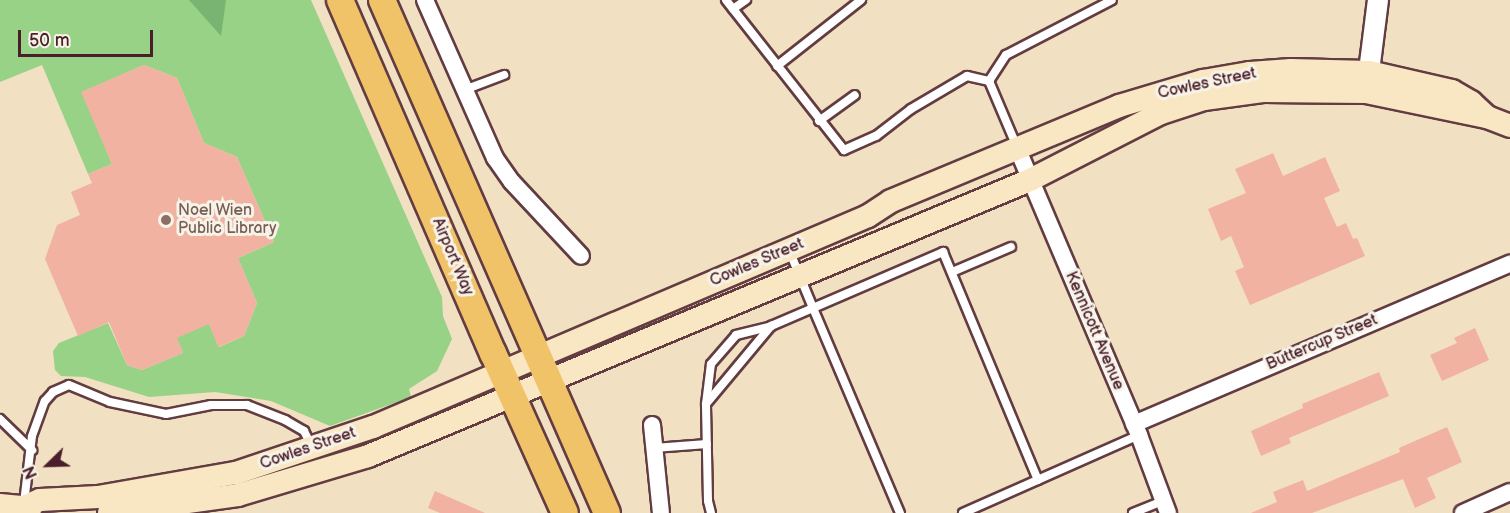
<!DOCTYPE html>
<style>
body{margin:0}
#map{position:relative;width:1510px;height:513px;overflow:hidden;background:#f1e0c2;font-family:"Balsamiq Sans",sans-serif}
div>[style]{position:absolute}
.green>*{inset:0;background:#97d286}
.forest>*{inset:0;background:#79b473}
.building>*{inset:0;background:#f1b2a1}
.roads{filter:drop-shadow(2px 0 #633c42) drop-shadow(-2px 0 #633c42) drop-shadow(0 2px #633c42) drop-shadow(0 -2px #633c42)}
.service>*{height:8px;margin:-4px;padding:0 4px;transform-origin:4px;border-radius:4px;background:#fff}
.minor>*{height:16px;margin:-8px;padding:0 8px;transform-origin:8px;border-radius:8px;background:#fff}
.tertiary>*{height:20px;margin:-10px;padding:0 10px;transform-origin:10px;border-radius:10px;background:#fff}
.secondary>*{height:22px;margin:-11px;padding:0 11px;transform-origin:11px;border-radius:11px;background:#f9e7c3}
.primary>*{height:26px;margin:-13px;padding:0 13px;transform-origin:13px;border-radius:13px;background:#f1c369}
.dots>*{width:16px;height:16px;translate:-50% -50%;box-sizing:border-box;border:3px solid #f7f3e8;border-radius:50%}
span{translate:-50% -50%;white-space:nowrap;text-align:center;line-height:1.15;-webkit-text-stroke:6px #f7f3e8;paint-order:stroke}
.street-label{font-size:16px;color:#4a1f2b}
.education-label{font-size:16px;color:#785e54}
.left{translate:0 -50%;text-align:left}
.north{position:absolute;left:18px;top:435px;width:60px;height:60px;-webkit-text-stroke:4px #f7f3e8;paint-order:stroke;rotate:247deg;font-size:16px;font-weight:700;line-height:24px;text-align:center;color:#4a1f2b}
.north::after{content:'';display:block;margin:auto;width:21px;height:27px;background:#4a1f2b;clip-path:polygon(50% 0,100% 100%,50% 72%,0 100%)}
.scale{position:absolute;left:18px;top:30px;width:135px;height:27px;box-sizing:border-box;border:3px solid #4a1f2b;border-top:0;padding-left:8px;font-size:18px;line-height:21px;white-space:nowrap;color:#4a1f2b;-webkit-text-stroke:4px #f7f3e8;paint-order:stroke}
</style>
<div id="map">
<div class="green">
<div style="clip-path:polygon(0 0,311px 0,442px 297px,443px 316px,452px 339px,437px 371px,409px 389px,411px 397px,330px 426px,271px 401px,215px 392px,149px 397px,85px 377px,61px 376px,55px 370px,53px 351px,59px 343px,108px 323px,127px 365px,142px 370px,183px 353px,172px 327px,209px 324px,219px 347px,244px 336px,257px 303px,238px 258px,274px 242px,237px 157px,204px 143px,177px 78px,144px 65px,82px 92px,112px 164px,88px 174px,42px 65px,0 82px)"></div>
</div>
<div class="forest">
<div style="clip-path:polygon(189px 0,226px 0,221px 36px)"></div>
</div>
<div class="building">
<div style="clip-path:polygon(144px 65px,177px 78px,204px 143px,237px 157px,274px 242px,238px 258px,257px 303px,244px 336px,218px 347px,209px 324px,177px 338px,183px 353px,142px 370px,127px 365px,109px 322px,78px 336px,45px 259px,57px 225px,80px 215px,71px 192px,92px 183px,88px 174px,112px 164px,81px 92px)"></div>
<div style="clip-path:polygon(1273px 153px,1283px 176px,1325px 157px,1340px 191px,1324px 198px,1337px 227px,1346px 223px,1353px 239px,1357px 238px,1365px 256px,1250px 305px,1235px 271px,1244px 267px,1231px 236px,1221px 241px,1208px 209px,1246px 193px,1235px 169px)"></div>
<div style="clip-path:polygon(1475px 328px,1489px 360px,1442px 381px,1430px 355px,1457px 343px,1454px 338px)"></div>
<div style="clip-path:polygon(1379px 372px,1389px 396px,1289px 438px,1291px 443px,1261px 456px,1251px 431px,1303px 408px,1302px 404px)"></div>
<div style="clip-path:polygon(1447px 427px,1462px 462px,1427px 478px,1436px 498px,1415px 508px,1403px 479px,1312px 513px,1251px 513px,1277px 502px,1273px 492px,1303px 480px,1307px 491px,1400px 452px,1399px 448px)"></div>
<div style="clip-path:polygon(435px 491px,485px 513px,440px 513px,428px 508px)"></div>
</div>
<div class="roads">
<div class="service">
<div style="left:726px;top:0;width:191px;rotate:51.8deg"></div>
<div style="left:844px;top:150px;width:35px;rotate:-24deg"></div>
<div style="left:876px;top:136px;width:44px;rotate:-37.6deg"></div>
<div style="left:911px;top:109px;width:65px;rotate:-30.5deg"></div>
<div style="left:967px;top:76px;width:23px;rotate:13deg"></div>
<div style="left:733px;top:9px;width:16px;rotate:-35deg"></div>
<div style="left:777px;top:66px;width:107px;rotate:-38.2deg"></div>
<div style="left:989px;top:81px;width:31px;rotate:-57deg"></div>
<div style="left:1006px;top:55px;width:119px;rotate:-27.4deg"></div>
<div style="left:989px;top:81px;width:72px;rotate:67deg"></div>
<div style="left:464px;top:90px;width:43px;rotate:-20.6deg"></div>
<div style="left:819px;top:121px;width:44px;rotate:-35.8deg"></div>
<div style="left:952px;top:272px;width:64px;rotate:-23deg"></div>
<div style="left:706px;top:404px;width:102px;rotate:-50.2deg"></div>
<div style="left:0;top:419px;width:45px;rotate:44.1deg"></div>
<div style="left:654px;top:448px;width:53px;rotate:-4.3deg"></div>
<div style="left:24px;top:503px;width:67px;rotate:-83.2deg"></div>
<div style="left:32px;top:436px;width:37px;rotate:-70deg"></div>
<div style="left:45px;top:401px;width:12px;rotate:-48deg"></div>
<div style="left:53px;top:392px;width:17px;rotate:-24deg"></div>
<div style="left:69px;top:385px;width:44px;rotate:22.5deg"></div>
<div style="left:110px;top:402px;width:57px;rotate:12.1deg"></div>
<div style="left:166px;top:414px;width:46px;rotate:-11.3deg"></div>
<div style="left:211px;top:405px;width:36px"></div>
<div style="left:247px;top:405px;width:41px;rotate:21.5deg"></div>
<div style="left:285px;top:420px;width:22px;rotate:30deg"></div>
<div style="left:304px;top:431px;width:18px;rotate:63deg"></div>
<div style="left:711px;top:513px;width:12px;rotate:-104deg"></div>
<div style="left:708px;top:501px;width:97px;rotate:-91.2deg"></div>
<div style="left:706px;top:404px;width:40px;rotate:-82.9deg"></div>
<div style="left:711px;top:364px;width:38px;rotate:-49deg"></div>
<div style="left:736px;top:335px;width:36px;rotate:-14deg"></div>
<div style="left:771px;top:326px;width:46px;rotate:-23.2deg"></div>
<div style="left:813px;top:308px;width:63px;rotate:-112.5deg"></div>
<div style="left:900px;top:513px;width:223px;rotate:-113deg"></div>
<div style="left:813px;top:308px;width:142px;rotate:-23.3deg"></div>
<div style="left:943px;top:252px;width:247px;rotate:67.4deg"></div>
<div style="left:963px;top:513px;width:193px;rotate:-23.9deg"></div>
<div style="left:1133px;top:513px;width:31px;rotate:-22deg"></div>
</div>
<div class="minor">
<div style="left:425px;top:0;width:173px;rotate:66.1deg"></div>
<div style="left:495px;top:158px;width:29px;rotate:55deg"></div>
<div style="left:512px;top:182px;width:101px;rotate:47deg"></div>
<div style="left:1018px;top:150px;width:310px;rotate:67deg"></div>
<div style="left:1139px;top:435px;width:83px;rotate:69.6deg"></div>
<div style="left:1134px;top:424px;width:409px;rotate:-23.1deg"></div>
<div style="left:652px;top:425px;width:88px;rotate:84.2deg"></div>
<div style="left:1463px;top:513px;width:51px;rotate:-24.1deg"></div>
</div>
<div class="tertiary">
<div style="left:1367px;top:87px;width:88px;rotate:-82.8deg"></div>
</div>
<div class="secondary">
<div style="left:0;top:505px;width:24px;rotate:5deg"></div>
<div style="left:24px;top:507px;width:8px;rotate:45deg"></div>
<div style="left:24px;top:507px;width:17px;rotate:-24deg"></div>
<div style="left:40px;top:500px;width:58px;rotate:-3deg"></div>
<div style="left:98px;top:497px;width:140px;rotate:-9.9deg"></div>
<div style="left:236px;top:473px;width:145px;rotate:-18.6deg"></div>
<div style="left:373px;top:427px;width:538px;rotate:-23.09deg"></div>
<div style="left:868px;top:216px;width:27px;rotate:-33deg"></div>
<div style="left:891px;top:201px;width:247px;rotate:-22.6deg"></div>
<div style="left:1119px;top:106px;width:88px;rotate:-16.6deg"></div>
<div style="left:1203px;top:81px;width:48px;rotate:-9.7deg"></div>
<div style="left:1250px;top:73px;width:41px;rotate:-4.2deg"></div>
<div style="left:1291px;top:70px;width:78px;rotate:1.5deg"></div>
<div style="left:1369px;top:72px;width:85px;rotate:12.9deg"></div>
<div style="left:1452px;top:91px;width:22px;rotate:30deg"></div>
<div style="left:1471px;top:102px;width:22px;rotate:43deg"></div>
<div style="left:109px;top:513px;width:130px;rotate:-7.9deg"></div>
<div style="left:238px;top:495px;width:136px;rotate:-16.7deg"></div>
<div style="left:368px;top:456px;width:717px;rotate:-22.63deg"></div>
<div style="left:1030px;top:180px;width:147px;rotate:-27.1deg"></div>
<div style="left:1161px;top:113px;width:45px;rotate:-18deg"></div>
<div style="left:1204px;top:99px;width:61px;rotate:-7.6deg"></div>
<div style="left:1264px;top:91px;width:102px;rotate:0.6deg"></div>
<div style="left:1366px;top:92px;width:124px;rotate:11.7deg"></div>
<div style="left:1487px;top:117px;width:25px;rotate:21deg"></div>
</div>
<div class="primary">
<div style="left:340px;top:0;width:385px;rotate:66.6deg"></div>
<div style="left:493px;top:353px;width:175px;rotate:65.8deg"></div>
<div style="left:382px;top:0;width:560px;rotate:66.32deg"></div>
</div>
</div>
<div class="dots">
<div style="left:166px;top:220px;background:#8d6e63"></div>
</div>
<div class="street-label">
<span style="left:1207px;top:84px;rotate:-12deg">Cowles Street</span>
<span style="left:452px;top:257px;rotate:67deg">Airport Way</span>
<span style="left:757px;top:263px;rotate:-23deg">Cowles Street</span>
<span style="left:1094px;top:331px;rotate:67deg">Kennicott Avenue</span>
<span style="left:1322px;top:343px;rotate:-23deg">Buttercup Street</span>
<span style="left:308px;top:449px;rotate:-19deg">Cowles Street</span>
</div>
<div class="education-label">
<span class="left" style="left:178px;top:220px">Noel Wien<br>Public Library</span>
</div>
<div class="north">N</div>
<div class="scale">50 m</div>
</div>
